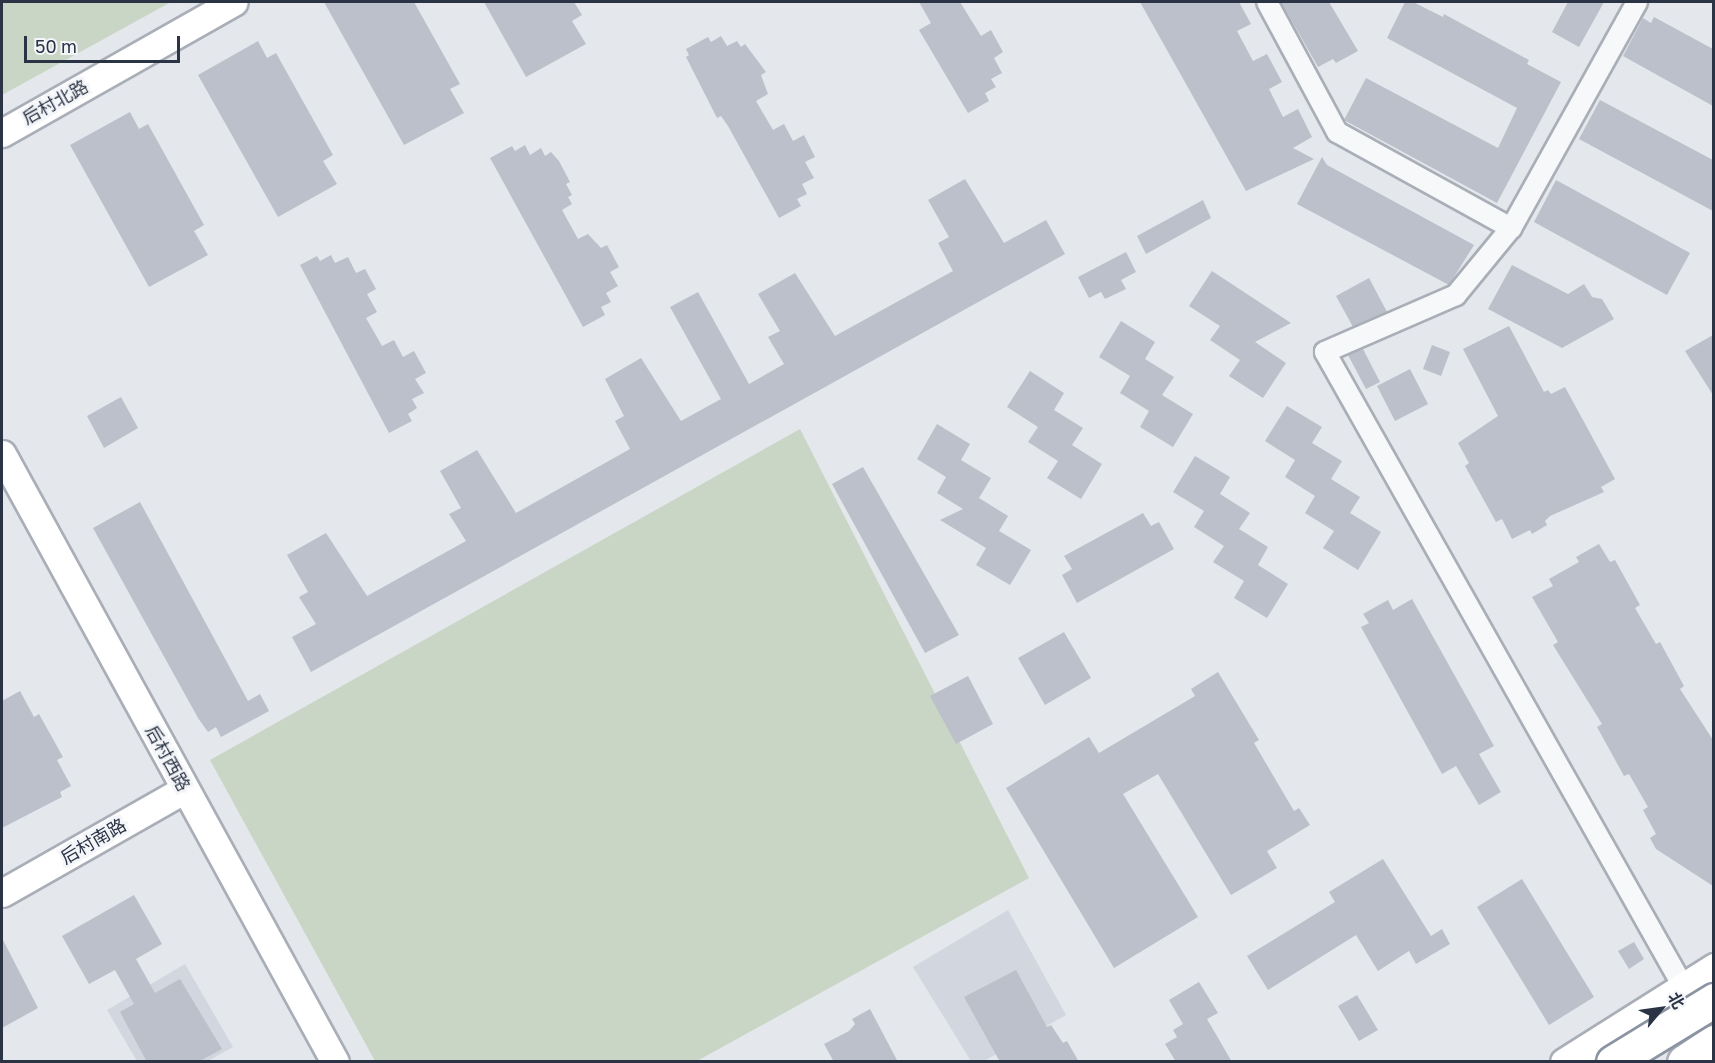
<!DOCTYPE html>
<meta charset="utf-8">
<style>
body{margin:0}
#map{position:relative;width:1715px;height:1063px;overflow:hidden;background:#e4e7ec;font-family:"Golos Text","Noto Sans SC",sans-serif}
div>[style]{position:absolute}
.built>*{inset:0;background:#d2d6de}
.green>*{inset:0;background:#c9d6c5}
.building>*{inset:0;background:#bbc0ca}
.roads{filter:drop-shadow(2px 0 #a9aeb7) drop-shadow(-2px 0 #a9aeb7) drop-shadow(0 2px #a9aeb7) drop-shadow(0 -2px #a9aeb7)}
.street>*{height:20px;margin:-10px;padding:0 10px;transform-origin:10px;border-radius:10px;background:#f7f8fa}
.secondary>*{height:27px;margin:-13.5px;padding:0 13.5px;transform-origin:13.5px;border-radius:13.5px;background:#fff}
.highway>*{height:33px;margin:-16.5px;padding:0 16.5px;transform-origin:16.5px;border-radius:16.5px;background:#fff}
.bridges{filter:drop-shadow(2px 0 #8b94a3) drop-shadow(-2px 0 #8b94a3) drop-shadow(0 2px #8b94a3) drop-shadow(0 -2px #8b94a3)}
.highway-bridge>*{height:33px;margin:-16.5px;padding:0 16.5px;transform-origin:16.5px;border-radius:16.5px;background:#fff}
span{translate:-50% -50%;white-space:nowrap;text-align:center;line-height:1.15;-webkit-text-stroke:6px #f4f6f9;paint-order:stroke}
.street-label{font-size:18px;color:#2b3445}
.frame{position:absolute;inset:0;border:3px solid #2b3445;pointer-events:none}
.north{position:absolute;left:1631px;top:979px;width:60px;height:60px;-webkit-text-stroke:4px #f4f6f9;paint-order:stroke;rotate:61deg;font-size:16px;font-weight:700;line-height:24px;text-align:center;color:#2b3445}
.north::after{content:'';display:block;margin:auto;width:21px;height:27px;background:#2b3445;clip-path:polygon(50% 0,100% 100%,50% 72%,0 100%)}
.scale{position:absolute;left:24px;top:36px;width:156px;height:27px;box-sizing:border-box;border:3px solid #2b3445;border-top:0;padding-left:8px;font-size:18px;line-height:21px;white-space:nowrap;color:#2b3445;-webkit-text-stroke:4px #f4f6f9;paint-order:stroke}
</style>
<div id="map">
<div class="built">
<div style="clip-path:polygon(1008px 910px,1066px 1015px,984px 1061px,971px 1061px,913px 967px)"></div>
<div style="clip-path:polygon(185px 964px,233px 1047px,208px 1061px,137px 1061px,107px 1010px)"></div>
</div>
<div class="green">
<div style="clip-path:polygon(2px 2px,171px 2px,2px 95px)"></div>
<div style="clip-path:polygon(800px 429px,1029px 878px,697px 1061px,375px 1061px,210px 760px)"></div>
</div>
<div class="building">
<div style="clip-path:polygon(324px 2px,414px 2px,460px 84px,450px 89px,464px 113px,404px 145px)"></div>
<div style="clip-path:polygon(484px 2px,574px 2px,582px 15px,572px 21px,586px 44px,526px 77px)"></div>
<div style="clip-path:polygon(919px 2px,960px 2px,981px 36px,991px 30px,1003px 52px,994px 58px,1002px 73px,991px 79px,996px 87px,985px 93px,989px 101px,968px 113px,919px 30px,931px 23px)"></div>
<div style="clip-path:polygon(1140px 2px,1239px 2px,1251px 24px,1237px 31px,1253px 61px,1267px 54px,1282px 82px,1269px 89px,1283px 117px,1298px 109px,1312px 137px,1293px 148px,1314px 159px,1246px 191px)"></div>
<div style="clip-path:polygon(1281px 2px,1329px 2px,1358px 51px,1336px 63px,1333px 59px,1318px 67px)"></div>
<div style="clip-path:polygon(1405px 2px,1413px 2px,1443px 17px,1444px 14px,1529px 60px,1527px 64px,1561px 82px,1497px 203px,1344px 120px,1366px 78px,1498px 148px,1517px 108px,1387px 38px)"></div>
<div style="clip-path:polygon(1568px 2px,1604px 2px,1579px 47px,1552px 32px)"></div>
<div style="clip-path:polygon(1654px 17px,1713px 49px,1713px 106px,1623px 56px,1643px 18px,1651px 23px)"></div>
<div style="clip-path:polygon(721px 36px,727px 46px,737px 41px,741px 47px,745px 44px,766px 72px,761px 75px,768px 94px,756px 101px,773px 130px,784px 124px,793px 141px,804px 135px,815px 157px,805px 162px,814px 178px,802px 184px,807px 194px,797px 199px,801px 206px,779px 218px,728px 126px,721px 116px,717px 118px,686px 57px,689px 55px,686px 49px,708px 37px,711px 42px)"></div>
<div style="clip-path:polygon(258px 41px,267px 58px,276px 53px,333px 155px,323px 161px,337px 184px,278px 217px,198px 75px)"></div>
<div style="clip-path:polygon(1600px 100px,1713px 160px,1713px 211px,1579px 139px)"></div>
<div style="clip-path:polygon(130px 112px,139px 129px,148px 124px,204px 225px,194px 231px,208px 255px,149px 287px,70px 145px)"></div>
<div style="clip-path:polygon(525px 145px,530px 155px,541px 148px,545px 156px,551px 152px,559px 161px,570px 182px,566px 184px,572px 195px,568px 197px,572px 204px,562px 210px,578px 239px,588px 234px,601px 248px,607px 245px,619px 267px,610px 272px,618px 286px,606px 293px,611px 302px,601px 307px,605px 315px,583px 327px,490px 158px,512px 146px,515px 151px)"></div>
<div style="clip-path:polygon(1322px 157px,1327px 165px,1474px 245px,1449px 285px,1297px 204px)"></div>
<div style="clip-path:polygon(965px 179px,1004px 243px,1046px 220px,1065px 254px,311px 672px,292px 637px,316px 624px,299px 597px,308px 592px,287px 555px,326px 533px,367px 596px,466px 541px,449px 514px,461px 508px,440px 471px,477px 450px,516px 513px,630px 449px,615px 421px,624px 416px,605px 379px,641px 358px,681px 421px,721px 399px,670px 307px,698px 292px,749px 384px,784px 364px,768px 337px,780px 331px,758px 294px,795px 273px,835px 336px,953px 271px,938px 243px,949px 237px,928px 200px)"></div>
<div style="clip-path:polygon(1556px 180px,1690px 253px,1667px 295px,1534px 222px)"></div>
<div style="clip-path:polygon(1203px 200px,1211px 218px,1146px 254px,1137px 236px)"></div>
<div style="clip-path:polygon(1126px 252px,1136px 272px,1121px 280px,1126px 289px,1105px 299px,1101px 292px,1089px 298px,1078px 277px)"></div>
<div style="clip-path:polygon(331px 255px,335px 263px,348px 257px,356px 273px,365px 269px,376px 289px,367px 294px,377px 312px,366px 318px,382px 346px,394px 340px,403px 357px,414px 351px,426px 373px,415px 379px,424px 393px,412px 399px,417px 408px,408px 414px,412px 421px,389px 433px,300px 265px,317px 256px,320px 261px)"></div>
<div style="clip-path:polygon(1512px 265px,1568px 294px,1584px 284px,1592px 297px,1602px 299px,1614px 319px,1562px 348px,1488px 309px)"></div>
<div style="clip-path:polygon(1212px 271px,1291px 323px,1255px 342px,1286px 363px,1263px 398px,1229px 376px,1240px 360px,1210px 340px,1220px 326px,1189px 306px)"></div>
<div style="clip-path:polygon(1369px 278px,1387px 312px,1353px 327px,1336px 296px)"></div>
<div style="clip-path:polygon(1121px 321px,1155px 342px,1145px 359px,1174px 377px,1162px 395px,1193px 414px,1173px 447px,1140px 427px,1149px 411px,1120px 393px,1130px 376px,1099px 357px)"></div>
<div style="clip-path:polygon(1509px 326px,1544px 392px,1548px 390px,1551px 394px,1565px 387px,1615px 479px,1601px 487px,1604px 492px,1550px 516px,1545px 521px,1547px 525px,1532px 534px,1530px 530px,1512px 539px,1502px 519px,1496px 522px,1465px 466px,1469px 463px,1458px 443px,1498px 416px,1463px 349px)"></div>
<div style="clip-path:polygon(1713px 335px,1713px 395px,1685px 351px)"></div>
<div style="clip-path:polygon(1432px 345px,1450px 352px,1441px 376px,1423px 369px)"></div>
<div style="clip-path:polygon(1363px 349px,1380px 382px,1366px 389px,1348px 355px)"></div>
<div style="clip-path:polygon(1410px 369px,1428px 404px,1395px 421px,1377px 386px)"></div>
<div style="clip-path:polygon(1030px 371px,1064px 393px,1054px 410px,1083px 428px,1072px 445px,1102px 464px,1081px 499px,1047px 478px,1058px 461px,1028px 442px,1038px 427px,1007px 407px)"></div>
<div style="clip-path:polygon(121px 397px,138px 428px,104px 448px,87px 416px)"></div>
<div style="clip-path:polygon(1287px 406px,1322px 427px,1312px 443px,1342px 461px,1331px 479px,1360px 497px,1350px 513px,1381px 532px,1358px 570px,1323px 548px,1334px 531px,1305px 513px,1315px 496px,1285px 477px,1295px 460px,1265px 441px)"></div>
<div style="clip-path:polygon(937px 424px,970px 444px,961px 460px,991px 478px,979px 498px,1008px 516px,999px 531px,1031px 550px,1010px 585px,976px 565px,986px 548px,940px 520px,963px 509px,937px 493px,946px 477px,917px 459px)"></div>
<div style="clip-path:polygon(1195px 456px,1230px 477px,1220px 494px,1250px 513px,1239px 529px,1268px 547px,1258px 565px,1288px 584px,1267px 618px,1234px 598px,1244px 581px,1213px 562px,1224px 546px,1194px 527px,1204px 511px,1173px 492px)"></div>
<div style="clip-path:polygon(863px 467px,959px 635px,925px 653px,832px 484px)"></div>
<div style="clip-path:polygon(140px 502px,248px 701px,260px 694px,269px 711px,221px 737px,216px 727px,208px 732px,198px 718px,93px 528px)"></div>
<div style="clip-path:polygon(1143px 513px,1151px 526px,1159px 522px,1174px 549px,1077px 603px,1062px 575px,1072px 569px,1064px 556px)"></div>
<div style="clip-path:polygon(1599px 544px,1610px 562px,1615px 560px,1640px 605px,1635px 608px,1656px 644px,1660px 642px,1684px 686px,1680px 689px,1713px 740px,1713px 886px,1656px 849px,1650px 838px,1656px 834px,1643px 810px,1648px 807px,1629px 774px,1624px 776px,1597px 727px,1602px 724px,1553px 645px,1558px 642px,1532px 597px,1553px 586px,1549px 579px,1579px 562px,1576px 557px)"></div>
<div style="clip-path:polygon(1412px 599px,1494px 746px,1479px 754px,1501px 792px,1479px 805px,1456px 766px,1442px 774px,1361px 627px,1369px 623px,1363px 614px,1388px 600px,1393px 610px)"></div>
<div style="clip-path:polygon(1064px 632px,1091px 678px,1045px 705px,1018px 658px)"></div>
<div style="clip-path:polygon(1218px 672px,1259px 740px,1254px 743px,1294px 811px,1299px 808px,1310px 825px,1267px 851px,1277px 868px,1231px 895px,1158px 774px,1123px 794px,1198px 917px,1114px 968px,1006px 788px,1089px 737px,1099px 753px,1195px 696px,1191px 689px)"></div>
<div style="clip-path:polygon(968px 676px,993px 724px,956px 744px,930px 696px)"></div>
<div style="clip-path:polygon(20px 691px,34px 717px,39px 714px,63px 757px,57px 760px,71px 786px,60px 792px,62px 797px,2px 828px,2px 701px)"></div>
<div style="clip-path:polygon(1383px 859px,1431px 936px,1442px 929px,1450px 944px,1416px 964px,1409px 951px,1378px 971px,1356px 935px,1268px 990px,1247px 956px,1335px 902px,1329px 892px)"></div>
<div style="clip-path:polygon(1522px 879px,1594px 997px,1549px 1025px,1477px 907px)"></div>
<div style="clip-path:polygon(134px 895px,162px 944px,136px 959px,155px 993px,180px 979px,222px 1049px,198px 1062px,147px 1062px,120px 1012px,134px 1004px,115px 970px,89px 984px,62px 936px)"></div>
<div style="clip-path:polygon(2px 938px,38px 1008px,2px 1028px)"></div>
<div style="clip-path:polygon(1634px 942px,1644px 959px,1629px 969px,1618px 951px)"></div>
<div style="clip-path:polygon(1016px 970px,1047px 1027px,1051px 1025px,1063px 1043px,1067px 1041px,1079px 1062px,1000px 1062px,964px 997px)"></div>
<div style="clip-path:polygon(1199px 982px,1218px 1013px,1207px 1019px,1232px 1062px,1176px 1062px,1165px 1044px,1177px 1037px,1173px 1030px,1183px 1024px,1169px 1000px)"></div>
<div style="clip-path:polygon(1357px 995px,1378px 1030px,1359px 1041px,1338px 1006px)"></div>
<div style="clip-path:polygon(870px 1009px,898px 1062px,834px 1062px,824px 1044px,849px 1031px,855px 1024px,852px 1019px)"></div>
</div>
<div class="roads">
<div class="street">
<div style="left:1267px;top:2px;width:148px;rotate:61.7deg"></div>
<div style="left:1337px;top:132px;width:199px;rotate:28.9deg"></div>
<div style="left:1637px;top:2px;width:259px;rotate:119.1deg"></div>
<div style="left:1511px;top:228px;width:87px;rotate:129.4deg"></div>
<div style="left:1456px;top:295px;width:143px;rotate:156.5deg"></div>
<div style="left:1325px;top:352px;width:730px;rotate:60.56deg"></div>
</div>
<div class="secondary">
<div style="left:2px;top:133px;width:266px;rotate:-29.5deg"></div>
<div style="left:2px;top:454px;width:693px;rotate:61.29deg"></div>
<div style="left:2px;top:893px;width:210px;rotate:-29.6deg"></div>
<div style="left:1564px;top:1062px;width:178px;rotate:-32.3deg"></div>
</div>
<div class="highway">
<div style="left:1684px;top:1062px;width:36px;rotate:-34deg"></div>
</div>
</div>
<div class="bridges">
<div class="highway-bridge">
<div style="left:1613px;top:1062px;width:119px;rotate:-31.5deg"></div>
</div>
</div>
<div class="street-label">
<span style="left:55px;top:102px;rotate:-29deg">后村北路</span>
<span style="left:168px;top:758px;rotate:61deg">后村西路</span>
<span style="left:93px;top:841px;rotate:-30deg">后村南路</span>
</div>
<div class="frame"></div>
<div class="north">北</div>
<div class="scale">50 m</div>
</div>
